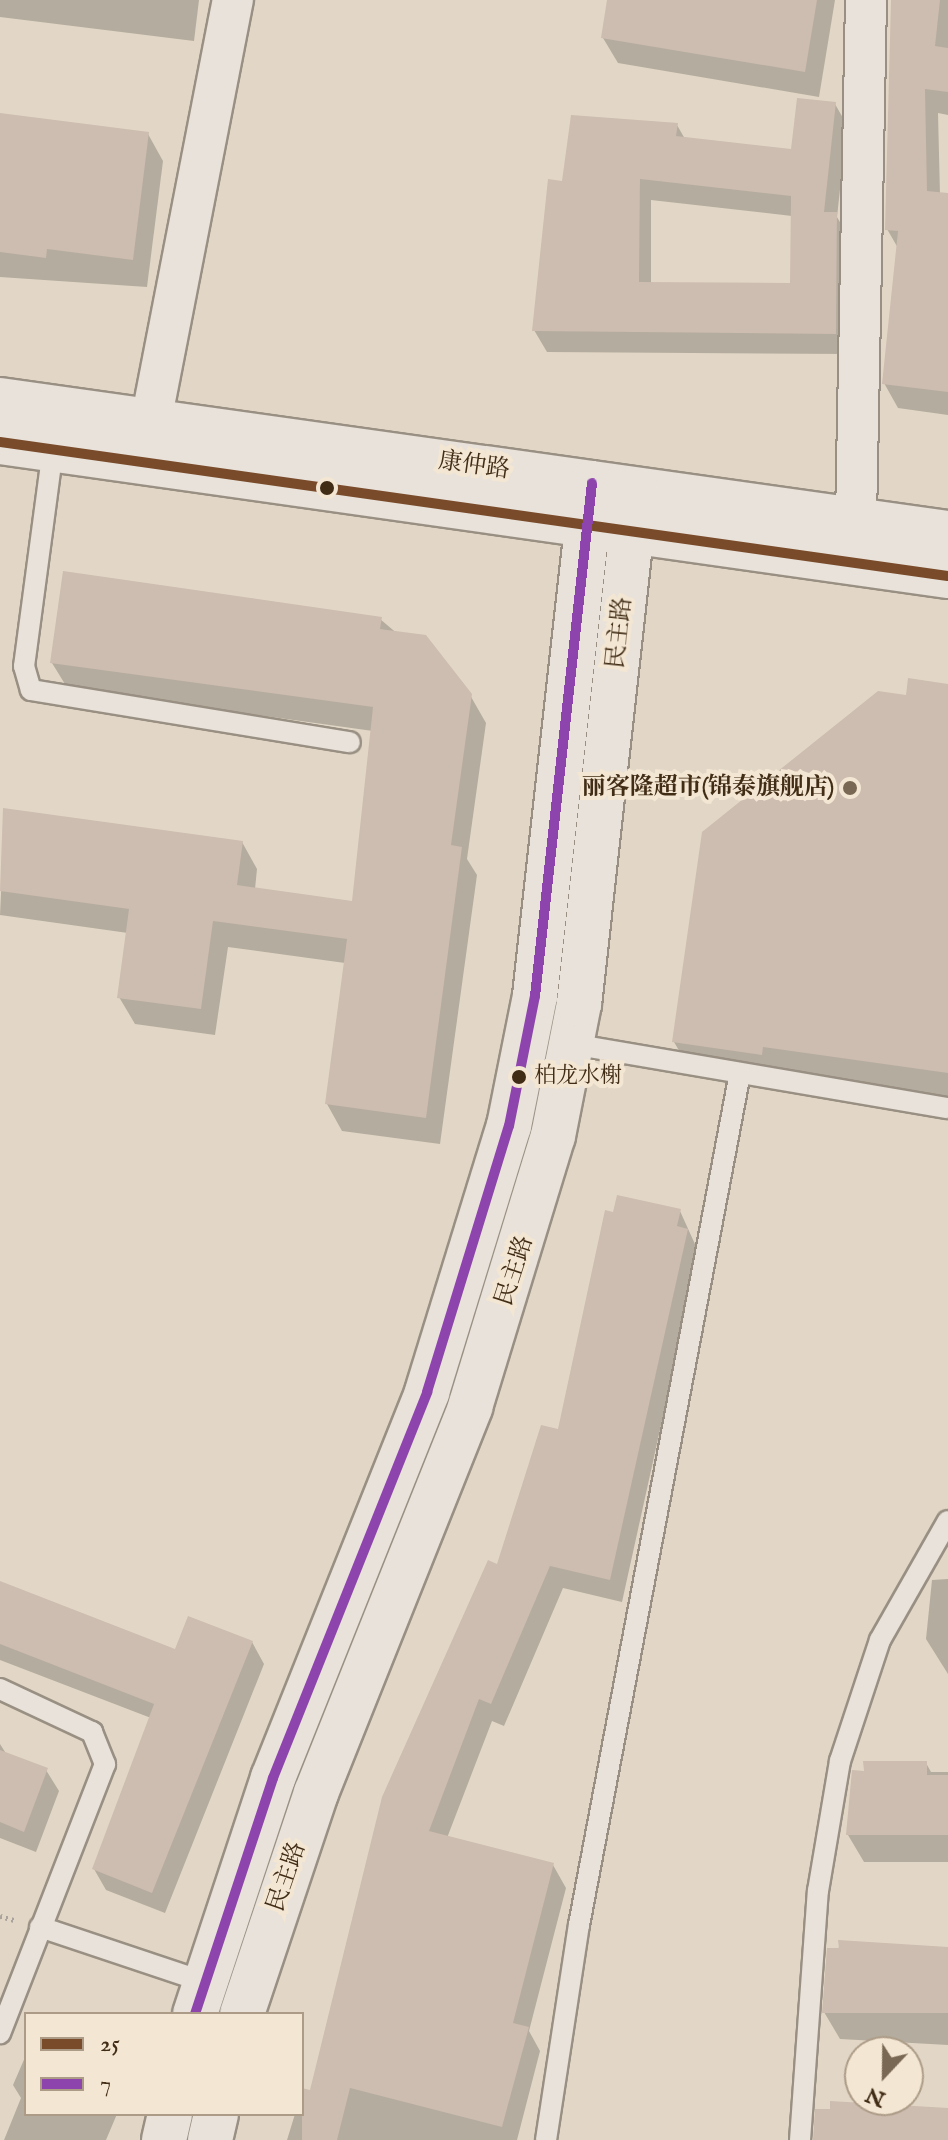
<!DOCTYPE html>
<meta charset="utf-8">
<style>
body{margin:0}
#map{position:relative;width:948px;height:2140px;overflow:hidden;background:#e2d7c6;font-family:"IM FELL English","Noto Serif SC",serif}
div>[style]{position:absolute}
.shadow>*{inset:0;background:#0003}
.building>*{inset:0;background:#cdbcb0}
.path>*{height:5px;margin-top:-2.5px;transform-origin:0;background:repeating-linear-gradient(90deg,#aaa39b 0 2px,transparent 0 6px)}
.roads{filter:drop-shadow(2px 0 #999083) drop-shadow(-2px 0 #999083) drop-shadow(0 2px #999083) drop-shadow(0 -2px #999083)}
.lane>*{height:20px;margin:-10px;padding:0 10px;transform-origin:10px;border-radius:10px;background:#e8e2da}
.street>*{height:40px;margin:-20px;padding:0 20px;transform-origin:20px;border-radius:20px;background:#e8e2da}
.secondary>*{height:44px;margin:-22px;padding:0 22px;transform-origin:22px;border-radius:22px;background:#e8e2da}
.bus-1>*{height:10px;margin:-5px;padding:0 5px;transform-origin:5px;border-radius:5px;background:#7a4b2a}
.bus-2>*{height:10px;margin:-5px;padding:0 5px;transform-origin:5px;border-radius:5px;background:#8e44ad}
.dots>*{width:22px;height:22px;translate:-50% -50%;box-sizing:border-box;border:4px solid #f3e6d3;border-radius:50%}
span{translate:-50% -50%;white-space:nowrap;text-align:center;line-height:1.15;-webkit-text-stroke:8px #f3e6d3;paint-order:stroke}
.bus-label{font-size:22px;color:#412c15}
.left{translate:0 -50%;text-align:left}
.street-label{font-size:24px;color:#412c15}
.poi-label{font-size:24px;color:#412c15;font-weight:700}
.right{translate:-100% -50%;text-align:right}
.legend{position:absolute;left:24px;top:2012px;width:280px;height:104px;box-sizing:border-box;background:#f3e6d3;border:2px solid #ac9c87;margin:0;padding:10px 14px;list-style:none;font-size:24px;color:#412c15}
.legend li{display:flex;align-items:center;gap:16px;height:40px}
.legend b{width:40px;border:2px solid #ac9c87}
.north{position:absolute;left:844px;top:2036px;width:80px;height:80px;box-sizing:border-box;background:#f3e6d3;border:2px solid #ac9c87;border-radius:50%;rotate:202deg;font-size:22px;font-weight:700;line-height:32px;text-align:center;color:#412c15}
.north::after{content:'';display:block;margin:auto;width:28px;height:36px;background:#796853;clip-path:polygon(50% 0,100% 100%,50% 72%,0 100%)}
</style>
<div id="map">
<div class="shadow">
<div style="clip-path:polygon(0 0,199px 0,194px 41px,0 17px)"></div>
<div style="clip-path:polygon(609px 0,835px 0,819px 97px,618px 63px,603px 38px)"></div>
<div style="clip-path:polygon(896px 0,948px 0,948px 115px,938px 113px,940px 195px,948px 195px,948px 415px,898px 408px,884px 383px,898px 248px,887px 229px)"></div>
<div style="clip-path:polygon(evenodd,835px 104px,847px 125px,837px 217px,848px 236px,848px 354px,547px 352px,534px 330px,677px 125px,685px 139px,793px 152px,835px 104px,651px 200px,792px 216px,792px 285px,651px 284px,651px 200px)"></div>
<div style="clip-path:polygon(0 115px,148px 134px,163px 161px,147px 287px,0 277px)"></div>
<div style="clip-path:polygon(380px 619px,470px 695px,486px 723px,467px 859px,477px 875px,440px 1144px,342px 1131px,327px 1104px,345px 963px,228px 947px,215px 1035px,135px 1024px,119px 997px,128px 933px,0 915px,5px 810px,242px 842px,257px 869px,255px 889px,354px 903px,373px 731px,68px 689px,52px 663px)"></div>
<div style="clip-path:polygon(948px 686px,948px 1097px,778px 1073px,690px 1069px,674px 1042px)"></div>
<div style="clip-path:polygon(680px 1211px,699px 1253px,622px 1602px,563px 1588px,504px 1726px,492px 1721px,447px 1838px,553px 1865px,566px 1888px,529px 2031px,540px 2051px,517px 2140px,287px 2140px,295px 2114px,302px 2114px,302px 2090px,312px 2093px,498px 1567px,559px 1432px)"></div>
<div style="clip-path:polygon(948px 1579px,948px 1674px,926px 1639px,932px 1580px)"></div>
<div style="clip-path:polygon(0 1583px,176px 1651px,252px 1642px,264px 1664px,165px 1913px,106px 1890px,94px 1869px,151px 1718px,0 1660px)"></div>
<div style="clip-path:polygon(0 1744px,7px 1755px,46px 1770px,59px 1791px,36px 1852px,0 1838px)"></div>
<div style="clip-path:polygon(926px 1763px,931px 1772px,948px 1772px,948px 1862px,864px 1862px,848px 1835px)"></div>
<div style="clip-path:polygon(840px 1942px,948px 1949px,948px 2045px,840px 2039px,824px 2012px)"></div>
<div style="clip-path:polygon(26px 2055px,26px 2114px,117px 2114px,106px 2140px,4px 2140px,21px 2098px,13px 2085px)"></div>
</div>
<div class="building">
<div style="clip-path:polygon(607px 0,817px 0,805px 72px,601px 38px)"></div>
<div style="clip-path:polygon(891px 0,940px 0,935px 46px,948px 48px,948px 92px,925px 89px,927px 191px,948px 193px,948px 392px,882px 384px,898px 231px,885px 230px)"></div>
<div style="clip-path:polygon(evenodd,797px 98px,836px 102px,824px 212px,837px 212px,836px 334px,532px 331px,548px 179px,562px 181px,571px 115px,678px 123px,676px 136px,791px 149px,797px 98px,640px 179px,791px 196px,790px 283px,639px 282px,640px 179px)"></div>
<div style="clip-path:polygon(0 113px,149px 132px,133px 260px,47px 249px,46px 258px,0 252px)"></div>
<div style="clip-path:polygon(63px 571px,382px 617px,380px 629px,426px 635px,472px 694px,451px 845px,462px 847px,426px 1118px,325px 1104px,347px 939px,213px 921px,201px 1009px,117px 998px,129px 909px,0 891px,3px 808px,243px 841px,237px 885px,352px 901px,373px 707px,50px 663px)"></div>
<div style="clip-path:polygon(908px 678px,948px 684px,948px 1073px,763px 1047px,762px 1055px,672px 1042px,702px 832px,878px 691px,906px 695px)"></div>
<div style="clip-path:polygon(617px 1195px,681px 1209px,677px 1226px,688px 1229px,610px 1580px,550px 1566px,491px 1704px,479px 1699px,429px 1831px,554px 1863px,513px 2023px,529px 2027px,502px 2127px,350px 2088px,337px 2140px,302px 2140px,302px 2088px,310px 2090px,382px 1797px,488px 1560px,497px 1564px,541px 1425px,558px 1429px,605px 1210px,613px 1212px)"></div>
<div style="clip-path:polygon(0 1581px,175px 1649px,188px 1616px,253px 1641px,152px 1893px,92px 1869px,154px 1704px,0 1644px)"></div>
<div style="clip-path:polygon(0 1750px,48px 1768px,24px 1832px,0 1822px)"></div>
<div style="clip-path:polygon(863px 1761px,927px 1761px,927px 1775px,948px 1775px,948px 1835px,846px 1835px,852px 1770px,864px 1771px)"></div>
<div style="clip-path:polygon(838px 1940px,948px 1947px,948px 2013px,822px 2013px,827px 1948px,839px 1948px)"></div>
<div style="clip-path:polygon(830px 2101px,948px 2108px,948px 2140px,813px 2140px,815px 2109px,830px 2109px)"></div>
</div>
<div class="path">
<div style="left:0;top:1916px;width:15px;rotate:16deg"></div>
</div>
<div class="roads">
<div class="lane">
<div style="left:53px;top:449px;width:219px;rotate:97.6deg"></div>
<div style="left:24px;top:666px;width:25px;rotate:74deg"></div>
<div style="left:31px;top:690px;width:323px;rotate:9.3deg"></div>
<div style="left:572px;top:1044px;width:381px;rotate:9.7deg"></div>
<div style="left:0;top:1689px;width:102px;rotate:25.1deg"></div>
<div style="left:92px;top:1732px;width:35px;rotate:68deg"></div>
<div style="left:105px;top:1764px;width:289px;rotate:111.3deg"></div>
<div style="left:40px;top:1927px;width:173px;rotate:18.5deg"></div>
<div style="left:546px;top:2140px;width:218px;rotate:-81.3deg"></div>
<div style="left:579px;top:1925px;width:867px;rotate:-79.3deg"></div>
<div style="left:800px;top:2140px;width:250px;rotate:-85.9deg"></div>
<div style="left:818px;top:1891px;width:132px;rotate:-80.4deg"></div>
<div style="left:840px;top:1761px;width:127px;rotate:-71.7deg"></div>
<div style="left:880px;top:1640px;width:137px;rotate:-60.3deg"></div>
</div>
<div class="street">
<div style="left:151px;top:421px;width:429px;rotate:-79deg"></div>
<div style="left:856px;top:520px;width:520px;rotate:-88.9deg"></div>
</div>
<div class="secondary">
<div style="left:0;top:400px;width:957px;rotate:7.99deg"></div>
<div style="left:0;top:442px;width:957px;rotate:8.05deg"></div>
<div style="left:195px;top:2014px;width:249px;rotate:-71.7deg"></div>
<div style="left:273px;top:1778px;width:416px;rotate:-68.2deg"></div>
<div style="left:427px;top:1392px;width:278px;rotate:-72.9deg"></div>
<div style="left:509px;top:1126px;width:133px;rotate:-78.7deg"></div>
<div style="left:535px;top:996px;width:516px;rotate:-83.66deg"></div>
<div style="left:242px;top:2014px;width:233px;rotate:-71.5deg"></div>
<div style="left:316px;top:1793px;width:416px;rotate:-68.2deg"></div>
<div style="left:470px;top:1407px;width:283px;rotate:-73deg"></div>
<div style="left:553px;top:1136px;width:135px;rotate:-78.9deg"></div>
<div style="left:579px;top:1004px;width:517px;rotate:-83.67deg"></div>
<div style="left:164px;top:2140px;width:27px;rotate:-77deg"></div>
<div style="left:210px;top:2140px;width:27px;rotate:-77deg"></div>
</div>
</div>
<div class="bus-1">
<div style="left:0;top:442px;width:957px;rotate:8.05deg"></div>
</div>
<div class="bus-2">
<div style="left:195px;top:2014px;width:249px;rotate:-71.7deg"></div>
<div style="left:273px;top:1778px;width:416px;rotate:-68.2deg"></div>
<div style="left:427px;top:1392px;width:278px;rotate:-72.9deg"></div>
<div style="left:509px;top:1126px;width:133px;rotate:-78.7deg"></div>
<div style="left:535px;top:996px;width:516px;rotate:-83.66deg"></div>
</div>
<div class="dots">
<div style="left:327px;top:488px;background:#412c15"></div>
<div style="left:850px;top:788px;background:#796853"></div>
<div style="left:519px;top:1077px;background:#412c15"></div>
</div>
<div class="bus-label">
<span class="left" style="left:534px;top:1077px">柏龙水榭</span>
</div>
<div class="street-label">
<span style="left:474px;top:466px;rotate:8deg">康仲路</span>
<span style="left:620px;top:633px;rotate:-84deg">民主路</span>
<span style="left:515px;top:1271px;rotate:-72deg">民主路</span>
<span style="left:287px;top:1877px;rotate:-71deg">民主路</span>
</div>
<div class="poi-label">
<span class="right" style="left:834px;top:788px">丽客隆超市(锦泰旗舰店)</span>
</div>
<ul class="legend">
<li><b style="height:10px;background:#7a4b2a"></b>25</li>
<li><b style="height:10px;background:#8e44ad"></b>7</li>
</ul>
<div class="north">N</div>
</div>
